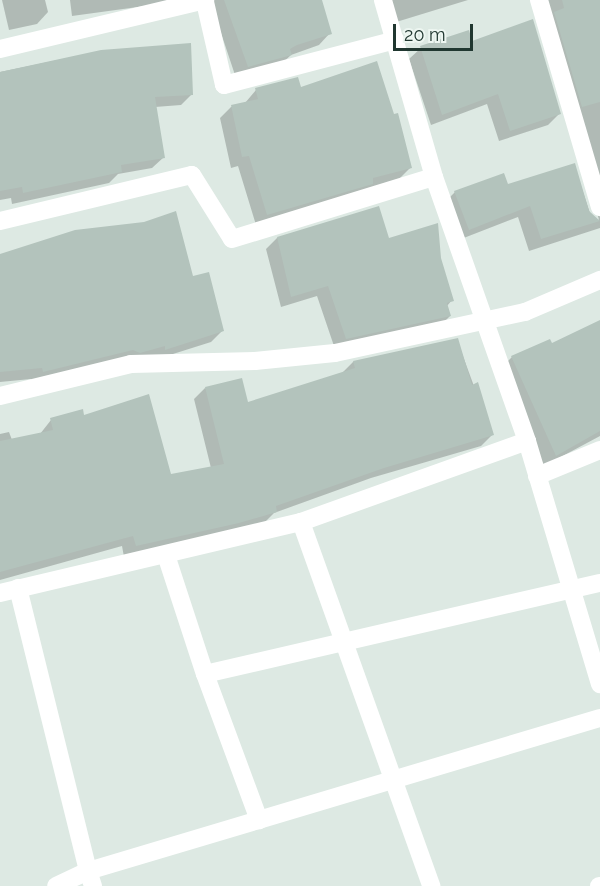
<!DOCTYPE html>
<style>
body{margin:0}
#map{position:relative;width:600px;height:886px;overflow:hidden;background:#dde9e3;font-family:Raleway,sans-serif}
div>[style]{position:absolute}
.shadow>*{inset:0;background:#0003}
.building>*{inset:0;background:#b3c3bc}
.street>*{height:18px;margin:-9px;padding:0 9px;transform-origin:9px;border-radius:9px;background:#fff}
span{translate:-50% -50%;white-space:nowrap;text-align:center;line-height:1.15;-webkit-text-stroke:4.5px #edf6f1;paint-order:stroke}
.scale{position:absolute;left:393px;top:24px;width:80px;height:27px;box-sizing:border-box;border:3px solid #203730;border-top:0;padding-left:8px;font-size:18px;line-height:21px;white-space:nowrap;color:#203730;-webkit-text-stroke:4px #edf6f1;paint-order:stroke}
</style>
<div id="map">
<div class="shadow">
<div style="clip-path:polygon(2px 0,45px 0,48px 12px,37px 24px,9px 30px)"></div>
<div style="clip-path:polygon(70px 0,189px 0,72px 16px)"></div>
<div style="clip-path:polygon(210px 0,320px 0,330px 33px,319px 45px,291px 55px,279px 66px,236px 78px)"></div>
<div style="clip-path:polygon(386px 0,468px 0,393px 23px)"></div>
<div style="clip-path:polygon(542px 0,600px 0,600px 228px,529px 251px,518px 217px,456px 241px,443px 204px,455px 192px,507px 186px,574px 165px,591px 216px,599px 220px)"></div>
<div style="clip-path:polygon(472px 43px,559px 114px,548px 125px,499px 141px,487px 104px,431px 125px,409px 59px,421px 48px)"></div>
<div style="clip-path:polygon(102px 51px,192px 94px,181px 105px,155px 107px,164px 157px,152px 168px,118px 174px,109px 183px,12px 204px,11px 198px,0 200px,0 72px)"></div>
<div style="clip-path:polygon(300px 89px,411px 167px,399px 179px,256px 225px,238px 166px,231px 168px,220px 118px,231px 107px,245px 103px,256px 90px)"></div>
<div style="clip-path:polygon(277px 238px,388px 239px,439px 258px,452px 300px,447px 306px,450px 316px,439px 327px,335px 349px,317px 296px,281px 307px,266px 249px)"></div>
<div style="clip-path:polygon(0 257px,191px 278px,222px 331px,211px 342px,154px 360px,32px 383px,31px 379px,0 382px)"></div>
<div style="clip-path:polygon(600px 321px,600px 436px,544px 466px,501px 368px,512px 357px,551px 345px)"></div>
<div style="clip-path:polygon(457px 340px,492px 435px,481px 446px,371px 478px,274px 513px,264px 523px,124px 557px,122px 546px,0 580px,0 434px,9px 432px,12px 440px,40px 434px,51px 420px,83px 417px,170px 476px,211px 468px,194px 399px,205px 388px,247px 404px,342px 373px,353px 362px)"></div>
</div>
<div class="building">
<div style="clip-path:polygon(224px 0,322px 0,332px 34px,297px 45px,290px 49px,292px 55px,248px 67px)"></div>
<div style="clip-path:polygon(562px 0,600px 0,600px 102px,582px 107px,554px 12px,564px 8px)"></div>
<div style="clip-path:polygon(533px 19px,561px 114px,510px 131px,498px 94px,442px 115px,420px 46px,469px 30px,472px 41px)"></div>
<div style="clip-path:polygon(191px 43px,193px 95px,155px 97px,165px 158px,121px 165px,122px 172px,23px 193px,22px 187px,0 191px,0 72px,101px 50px)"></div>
<div style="clip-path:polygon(377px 61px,394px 114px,398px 113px,412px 168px,373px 178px,373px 184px,267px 215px,249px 156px,242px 157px,231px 105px,258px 99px,255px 88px,298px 77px,301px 87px)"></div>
<div style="clip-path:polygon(575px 163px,589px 211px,600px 221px,541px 239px,530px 206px,469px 230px,454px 191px,504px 173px,508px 184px)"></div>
<div style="clip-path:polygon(379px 206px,389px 238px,438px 223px,441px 258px,454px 301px,447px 303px,451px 316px,346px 339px,328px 286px,291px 297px,277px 237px)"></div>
<div style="clip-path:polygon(176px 211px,193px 276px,209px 272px,224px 331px,165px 350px,165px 346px,140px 353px,133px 350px,43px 372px,42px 368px,0 372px,0 254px,75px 230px,144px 222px)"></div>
<div style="clip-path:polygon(600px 320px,600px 431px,556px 456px,511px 356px,550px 339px,552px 343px)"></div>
<div style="clip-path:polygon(458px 338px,472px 385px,478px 382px,494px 435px,384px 468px,276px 506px,277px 512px,239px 523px,136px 546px,133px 536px,0 572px,0 441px,53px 430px,50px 418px,83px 409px,84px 415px,149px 394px,171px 474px,224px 464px,205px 387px,242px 378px,248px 402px,355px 368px,353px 361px)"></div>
</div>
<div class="street">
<div style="left:539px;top:0;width:216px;rotate:73.6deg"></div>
<div style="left:205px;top:2px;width:85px;rotate:77.1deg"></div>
<div style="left:224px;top:85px;width:177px;rotate:-14.7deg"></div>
<div style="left:0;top:49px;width:211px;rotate:-13.4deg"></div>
<div style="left:434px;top:177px;width:280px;rotate:70.6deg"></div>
<div style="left:0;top:221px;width:197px;rotate:-13.5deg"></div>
<div style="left:192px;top:175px;width:75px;rotate:58deg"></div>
<div style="left:232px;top:239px;width:211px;rotate:-17.1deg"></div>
<div style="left:434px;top:177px;width:184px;rotate:-106.1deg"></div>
<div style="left:0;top:396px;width:135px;rotate:-13.7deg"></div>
<div style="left:131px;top:364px;width:124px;rotate:-1.4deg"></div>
<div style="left:255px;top:361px;width:80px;rotate:-5.7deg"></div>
<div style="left:335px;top:353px;width:194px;rotate:-12.2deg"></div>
<div style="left:525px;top:312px;width:82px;rotate:-23.1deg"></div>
<div style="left:537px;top:476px;width:68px;rotate:-22.4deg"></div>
<div style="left:301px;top:522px;width:387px;rotate:70.3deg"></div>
<div style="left:166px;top:555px;width:125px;rotate:71.9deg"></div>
<div style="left:205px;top:674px;width:156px;rotate:69.7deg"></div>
<div style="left:18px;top:588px;width:292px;rotate:76.1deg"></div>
<div style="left:88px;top:871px;width:35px;rotate:155deg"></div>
<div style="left:0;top:593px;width:309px;rotate:-13.3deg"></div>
<div style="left:301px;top:522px;width:240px;rotate:-19.7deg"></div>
<div style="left:527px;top:441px;width:254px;rotate:73.3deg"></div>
<div style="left:205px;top:674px;width:405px;rotate:-13deg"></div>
<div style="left:93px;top:886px;width:16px;rotate:-108deg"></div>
<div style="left:88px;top:871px;width:534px;rotate:-16.64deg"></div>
<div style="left:599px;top:886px;width:1px"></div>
</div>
<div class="scale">20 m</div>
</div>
